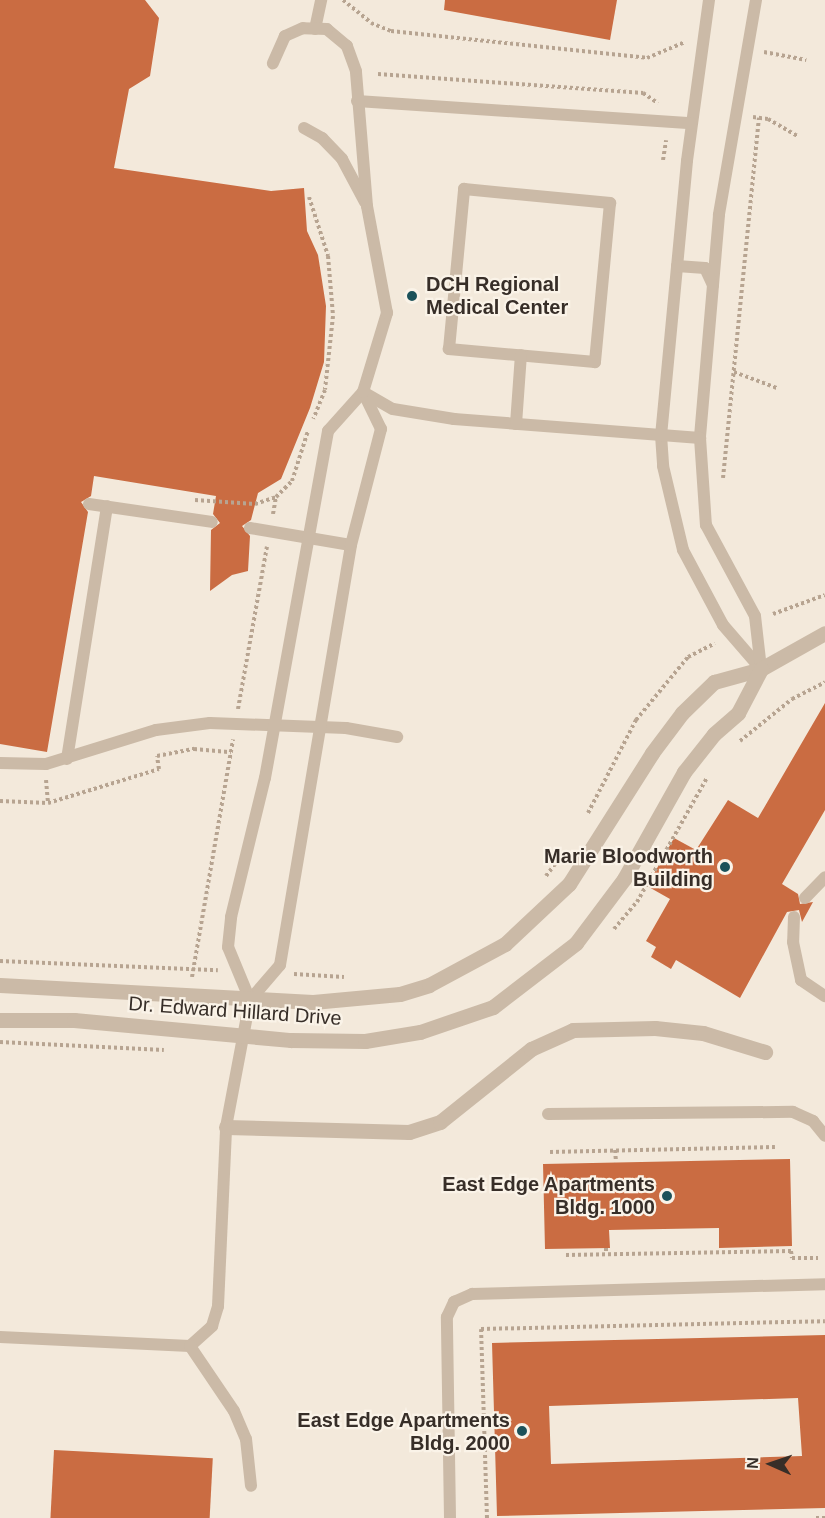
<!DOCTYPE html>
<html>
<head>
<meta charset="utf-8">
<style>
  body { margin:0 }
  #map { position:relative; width:825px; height:1518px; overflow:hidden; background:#f3e9db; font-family:Arial,sans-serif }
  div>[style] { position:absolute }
  .building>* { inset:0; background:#ca6c42; transform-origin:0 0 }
  .path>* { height:4px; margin-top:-2px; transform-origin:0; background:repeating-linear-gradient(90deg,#b7a491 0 3px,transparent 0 6px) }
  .service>* { height:12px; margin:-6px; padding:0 6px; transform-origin:6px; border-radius:6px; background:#cbbaa7 }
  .minor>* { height:15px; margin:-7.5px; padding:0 7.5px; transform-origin:7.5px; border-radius:7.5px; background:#cbbaa7 }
  .tertiary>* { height:15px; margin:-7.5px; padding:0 7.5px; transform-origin:7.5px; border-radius:7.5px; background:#cbbaa7 }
  .dots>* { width:16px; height:16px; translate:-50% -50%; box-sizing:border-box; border:3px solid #faf3e8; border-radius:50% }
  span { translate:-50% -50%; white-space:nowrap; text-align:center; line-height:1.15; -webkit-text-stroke:4.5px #faf3e8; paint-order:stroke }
  .poi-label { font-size:20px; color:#372e28; font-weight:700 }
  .left { translate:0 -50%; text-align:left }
  .right { translate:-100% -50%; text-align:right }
  .street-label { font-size:20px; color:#372e28 }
  .north { position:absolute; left:741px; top:1434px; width:60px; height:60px; -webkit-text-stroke:4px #faf3e8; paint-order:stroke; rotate:273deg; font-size:16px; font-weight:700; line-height:24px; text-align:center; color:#372e28 }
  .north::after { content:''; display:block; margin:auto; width:21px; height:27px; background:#372e28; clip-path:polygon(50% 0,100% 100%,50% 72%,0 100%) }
</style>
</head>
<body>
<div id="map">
  <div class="building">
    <i style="clip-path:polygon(0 0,145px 0,159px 18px,150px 76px,129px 89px,114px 168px,271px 191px,304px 188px,307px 231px,318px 255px,326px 306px,324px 362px,310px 408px,281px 479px,258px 493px,251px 520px,242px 526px,250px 536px,248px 571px,232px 575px,210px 591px,211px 530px,220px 523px,213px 514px,216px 496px,94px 476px,91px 496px,81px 502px,88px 512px,47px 752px,0 744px)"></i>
    <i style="clip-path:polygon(445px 0,617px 0,610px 40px,444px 10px)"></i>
    <i style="clip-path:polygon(825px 703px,825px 810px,782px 884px,798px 894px,800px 904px,813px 902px,802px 922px,799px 910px,787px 912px,740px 998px,676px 960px,671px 969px,651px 957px,656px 947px,646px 941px,670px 899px,647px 886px,674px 838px,696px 850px,728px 800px,758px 818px)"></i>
    <i style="clip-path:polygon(790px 1159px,792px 1246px,719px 1248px,719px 1228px,609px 1230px,610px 1248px,545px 1249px,543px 1164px)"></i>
    <i style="clip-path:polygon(evenodd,825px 1335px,825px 1508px,497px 1516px,492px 1343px,825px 1335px,798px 1398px,802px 1456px,551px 1464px,549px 1406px,798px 1398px)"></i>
    <i style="left:54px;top:1450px;width:159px;height:68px;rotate:3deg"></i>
  </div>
  <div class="path">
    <i style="left:343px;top:0;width:36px;rotate:39deg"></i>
    <i style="left:371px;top:23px;width:22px;rotate:22deg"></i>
    <i style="left:391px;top:31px;width:257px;rotate:6deg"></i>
    <i style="left:647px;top:58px;width:41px;rotate:-22.8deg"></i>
    <i style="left:764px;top:52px;width:43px;rotate:10.8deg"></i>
    <i style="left:378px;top:74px;width:266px;rotate:4.1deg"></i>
    <i style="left:643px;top:93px;width:18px;rotate:34deg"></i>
    <i style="left:753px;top:117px;width:15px;rotate:8deg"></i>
    <i style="left:768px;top:119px;width:34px;rotate:30deg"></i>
    <i style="left:663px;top:160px;width:20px;rotate:-81deg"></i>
    <i style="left:309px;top:197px;width:62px;rotate:72.1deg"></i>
    <i style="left:328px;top:256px;width:60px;rotate:85.2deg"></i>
    <i style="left:333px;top:316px;width:74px;rotate:96.2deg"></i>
    <i style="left:325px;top:390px;width:31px;rotate:112deg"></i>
    <i style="left:734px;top:372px;width:46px;rotate:20.4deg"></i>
    <i style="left:723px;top:478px;width:362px;rotate:-84.3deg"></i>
    <i style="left:195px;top:500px;width:60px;rotate:3.8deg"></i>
    <i style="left:255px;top:504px;width:22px;rotate:-18deg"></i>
    <i style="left:273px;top:514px;width:17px;rotate:-80deg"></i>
    <i style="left:276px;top:497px;width:23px;rotate:-45deg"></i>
    <i style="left:292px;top:481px;width:52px;rotate:-72.3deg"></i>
    <i style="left:773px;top:614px;width:55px;rotate:-20.1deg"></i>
    <i style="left:238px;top:709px;width:165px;rotate:-79.9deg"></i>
    <i style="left:740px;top:741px;width:67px;rotate:-38.9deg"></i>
    <i style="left:792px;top:699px;width:37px;rotate:-27deg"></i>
    <i style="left:46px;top:780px;width:23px;rotate:85deg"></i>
    <i style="left:0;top:801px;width:48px;rotate:2.4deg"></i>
    <i style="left:48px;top:803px;width:116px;rotate:-17deg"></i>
    <i style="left:159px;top:769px;width:13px;rotate:-99deg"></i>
    <i style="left:157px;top:756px;width:38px;rotate:-11deg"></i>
    <i style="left:194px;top:749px;width:37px;rotate:5deg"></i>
    <i style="left:588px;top:813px;width:105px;rotate:-62.7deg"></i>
    <i style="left:636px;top:720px;width:82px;rotate:-50.5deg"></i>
    <i style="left:688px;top:657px;width:30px;rotate:-27deg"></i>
    <i style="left:546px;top:876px;width:20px;rotate:-53deg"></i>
    <i style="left:614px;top:929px;width:35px;rotate:-50deg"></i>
    <i style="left:637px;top:902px;width:142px;rotate:-60.6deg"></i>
    <i style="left:0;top:961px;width:218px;rotate:2.4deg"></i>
    <i style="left:294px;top:974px;width:50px;rotate:3.4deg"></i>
    <i style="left:192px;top:977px;width:241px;rotate:-80.2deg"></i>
    <i style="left:0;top:1042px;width:164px;rotate:2.8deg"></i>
    <i style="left:615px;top:1150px;width:12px;rotate:85deg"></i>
    <i style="left:550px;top:1152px;width:225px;rotate:-1.3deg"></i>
    <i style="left:606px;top:1248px;width:6px;rotate:90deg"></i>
    <i style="left:566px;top:1255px;width:225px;rotate:-1deg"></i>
    <i style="left:791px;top:1251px;width:7px;rotate:82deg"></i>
    <i style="left:792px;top:1258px;width:26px"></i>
    <i style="left:487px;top:1518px;width:189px;rotate:-91.8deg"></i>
    <i style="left:481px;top:1329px;width:344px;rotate:-1.3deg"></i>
    <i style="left:816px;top:1518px;width:9px"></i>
  </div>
  <div class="service">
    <i style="left:709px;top:0;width:162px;rotate:97.8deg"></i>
    <i style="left:687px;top:161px;width:275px;rotate:95.4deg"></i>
    <i style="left:661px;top:435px;width:31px;rotate:86deg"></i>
    <i style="left:663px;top:466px;width:86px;rotate:76.6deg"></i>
    <i style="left:683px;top:550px;width:85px;rotate:61.9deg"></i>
    <i style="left:723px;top:625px;width:58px;rotate:49.2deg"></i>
    <i style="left:756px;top:0;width:218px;rotate:99.8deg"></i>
    <i style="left:719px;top:215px;width:224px;rotate:94.9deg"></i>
    <i style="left:700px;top:438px;width:87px;rotate:86.1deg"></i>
    <i style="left:706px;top:525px;width:103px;rotate:61.7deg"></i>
    <i style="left:755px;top:616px;width:53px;rotate:83.5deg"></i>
    <i style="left:315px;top:29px;width:30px;rotate:-78deg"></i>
    <i style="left:357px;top:101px;width:335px;rotate:3.8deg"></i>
    <i style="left:304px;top:128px;width:21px;rotate:29deg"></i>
    <i style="left:322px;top:138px;width:29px;rotate:46deg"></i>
    <i style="left:342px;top:159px;width:49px;rotate:61.9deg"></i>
    <i style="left:464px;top:189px;width:147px;rotate:5.5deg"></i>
    <i style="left:610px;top:203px;width:160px;rotate:95.4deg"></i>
    <i style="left:595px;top:362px;width:147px;rotate:-174.9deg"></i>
    <i style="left:449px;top:349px;width:161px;rotate:-84.6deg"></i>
    <i style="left:677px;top:266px;width:28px;rotate:4deg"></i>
    <i style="left:705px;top:268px;width:19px;rotate:65deg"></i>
    <i style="left:363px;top:392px;width:34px;rotate:30deg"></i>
    <i style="left:393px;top:409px;width:62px;rotate:9.3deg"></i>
    <i style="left:454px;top:419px;width:247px;rotate:4.4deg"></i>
    <i style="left:516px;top:424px;width:69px;rotate:-85.9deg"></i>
    <i style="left:89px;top:504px;width:124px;rotate:8.3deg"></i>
    <i style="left:250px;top:528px;width:102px;rotate:9.6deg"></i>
    <i style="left:67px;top:759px;width:256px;rotate:-81deg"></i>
    <i style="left:0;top:763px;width:46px;rotate:1.2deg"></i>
    <i style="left:46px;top:764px;width:115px;rotate:-17.2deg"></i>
    <i style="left:156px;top:730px;width:54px;rotate:-7.4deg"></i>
    <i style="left:210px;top:723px;width:136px;rotate:2.1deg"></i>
    <i style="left:346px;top:728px;width:52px;rotate:10deg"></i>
    <i style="left:805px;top:898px;width:29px;rotate:-46deg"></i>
    <i style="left:794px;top:917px;width:25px;rotate:92deg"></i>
    <i style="left:793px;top:942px;width:39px;rotate:78deg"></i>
    <i style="left:801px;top:980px;width:29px;rotate:34deg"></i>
    <i style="left:250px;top:1000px;width:46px;rotate:-49.4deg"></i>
    <i style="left:280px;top:965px;width:426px;rotate:-80.4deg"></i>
    <i style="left:351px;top:545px;width:120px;rotate:-75.5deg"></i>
    <i style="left:381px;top:429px;width:41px;rotate:-115.9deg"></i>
    <i style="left:548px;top:1114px;width:245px;rotate:-0.5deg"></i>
    <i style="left:793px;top:1112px;width:22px;rotate:24deg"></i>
    <i style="left:813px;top:1121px;width:19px;rotate:51deg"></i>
    <i style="left:0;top:1337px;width:190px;rotate:2.7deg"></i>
    <i style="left:190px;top:1346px;width:30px;rotate:-42deg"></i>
    <i style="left:212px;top:1326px;width:21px;rotate:-73deg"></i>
    <i style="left:218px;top:1306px;width:179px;rotate:-87.4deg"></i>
    <i style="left:226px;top:1127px;width:129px;rotate:-79.3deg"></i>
    <i style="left:250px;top:1000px;width:57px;rotate:-112.5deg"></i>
    <i style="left:228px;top:947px;width:30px;rotate:-84deg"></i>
    <i style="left:231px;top:917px;width:143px;rotate:-76.3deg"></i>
    <i style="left:265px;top:778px;width:353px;rotate:-79.7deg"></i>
    <i style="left:328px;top:431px;width:52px;rotate:-48.1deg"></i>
    <i style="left:363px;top:392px;width:83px;rotate:-73.1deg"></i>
    <i style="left:387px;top:313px;width:109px;rotate:-100.6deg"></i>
    <i style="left:367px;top:206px;width:135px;rotate:-94.7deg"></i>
    <i style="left:356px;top:71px;width:27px;rotate:-110deg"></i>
    <i style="left:347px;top:46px;width:26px;rotate:-140deg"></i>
    <i style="left:327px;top:29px;width:24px;rotate:-178deg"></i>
    <i style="left:303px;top:28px;width:20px;rotate:156deg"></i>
    <i style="left:285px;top:36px;width:30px;rotate:114deg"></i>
    <i style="left:190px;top:1346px;width:78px;rotate:55.9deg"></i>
    <i style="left:234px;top:1411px;width:30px;rotate:67deg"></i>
    <i style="left:246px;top:1439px;width:47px;rotate:83.9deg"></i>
    <i style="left:450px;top:1518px;width:201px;rotate:-90.9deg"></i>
    <i style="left:447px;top:1317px;width:17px;rotate:-65deg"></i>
    <i style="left:454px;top:1302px;width:20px;rotate:-24deg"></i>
    <i style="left:472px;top:1294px;width:353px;rotate:-1.6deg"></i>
  </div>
  <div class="minor">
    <i style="left:226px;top:1127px;width:183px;rotate:1.6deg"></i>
    <i style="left:409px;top:1132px;width:33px;rotate:-18deg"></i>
    <i style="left:440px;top:1122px;width:117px;rotate:-38.7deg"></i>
    <i style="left:531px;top:1049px;width:46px;rotate:-24.3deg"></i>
    <i style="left:573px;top:1030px;width:82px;rotate:-1.4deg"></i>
    <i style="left:655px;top:1028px;width:48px;rotate:5.9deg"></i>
    <i style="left:703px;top:1033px;width:65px;rotate:17deg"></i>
  </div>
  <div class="tertiary">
    <i style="left:0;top:985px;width:313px;rotate:3.1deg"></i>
    <i style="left:313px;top:1002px;width:87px;rotate:-5.3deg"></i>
    <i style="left:400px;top:994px;width:30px;rotate:-17deg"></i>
    <i style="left:429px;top:985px;width:86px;rotate:-28.3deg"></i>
    <i style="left:505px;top:944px;width:88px;rotate:-43.2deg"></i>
    <i style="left:569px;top:884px;width:155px;rotate:-57.6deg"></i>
    <i style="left:652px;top:753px;width:50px;rotate:-53.1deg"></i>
    <i style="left:682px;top:713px;width:45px;rotate:-44.1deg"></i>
    <i style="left:714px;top:682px;width:49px;rotate:-15.5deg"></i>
    <i style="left:761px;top:669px;width:73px;rotate:-29.4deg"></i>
    <i style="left:0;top:1020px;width:74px"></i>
    <i style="left:74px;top:1020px;width:218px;rotate:5.3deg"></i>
    <i style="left:291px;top:1040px;width:74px;rotate:0.8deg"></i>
    <i style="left:365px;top:1041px;width:56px;rotate:-9.3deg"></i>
    <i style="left:420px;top:1032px;width:77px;rotate:-18.9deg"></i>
    <i style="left:493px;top:1007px;width:105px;rotate:-37.6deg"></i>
    <i style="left:576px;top:943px;width:80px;rotate:-53.1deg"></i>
    <i style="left:624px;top:879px;width:123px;rotate:-60.7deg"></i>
    <i style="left:684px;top:772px;width:48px;rotate:-51.7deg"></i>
    <i style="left:714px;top:734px;width:32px;rotate:-41deg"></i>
    <i style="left:738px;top:713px;width:50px;rotate:-62.4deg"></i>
  </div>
  <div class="dots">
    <i style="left:412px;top:296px;background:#1c525a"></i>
    <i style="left:725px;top:867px;background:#1c525a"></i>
    <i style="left:667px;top:1196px;background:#1c525a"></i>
    <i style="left:522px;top:1431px;background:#1c525a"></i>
  </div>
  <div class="poi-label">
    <span class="left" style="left:426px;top:296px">DCH Regional<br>Medical Center</span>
    <span class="right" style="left:713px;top:868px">Marie Bloodworth<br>Building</span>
    <span class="right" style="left:655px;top:1196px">East Edge Apartments<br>Bldg. 1000</span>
    <span class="right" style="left:510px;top:1432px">East Edge Apartments<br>Bldg. 2000</span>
  </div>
  <div class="street-label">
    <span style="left:235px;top:1011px;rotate:4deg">Dr. Edward Hillard Drive</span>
  </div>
  <div class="north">N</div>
</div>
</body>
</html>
